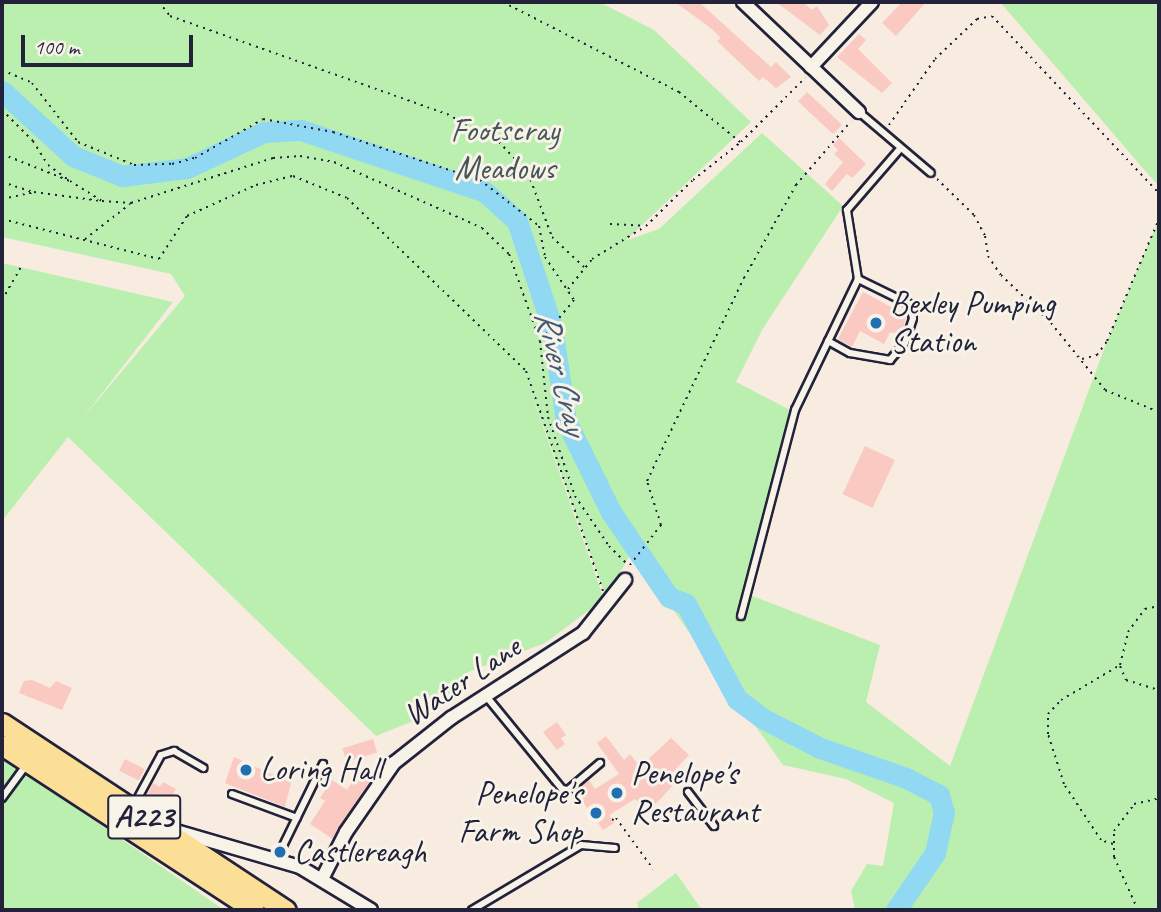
<!DOCTYPE html>
<html>
<head>
<meta charset="utf-8">
<style>
  body { margin:0 }
  #map { position:relative; width:1161px; height:912px; overflow:hidden; background:#f8ebe0; font-family:Caveat,sans-serif }
  div>[style] { position:absolute }
  .green>* { inset:0; background:#bbefaf }
  .river>* { height:21px; margin:-10.5px; padding:0 10.5px; transform-origin:10.5px; border-radius:10.5px; background:#91d9f3 }
  .building>* { inset:0; background:#fac9c2; transform-origin:0 0 }
  .path>* { height:2px; margin-top:-1px; transform-origin:0; background:repeating-linear-gradient(90deg,#22223b 0 2px,transparent 0 7px) }
  .roads { filter:drop-shadow(2px 0 #22223b) drop-shadow(-2px 0 #22223b) drop-shadow(0 2px #22223b) drop-shadow(0 -2px #22223b) }
  .service>* { height:6px; margin:-3px; padding:0 3px; transform-origin:3px; border-radius:3px; background:#f7f3e8 }
  .minor>* { height:12px; margin:-6px; padding:0 6px; transform-origin:6px; border-radius:6px; background:#f7f3e8 }
  .primary>* { height:19px; margin:-9.5px; padding:0 9.5px; transform-origin:9.5px; border-radius:9.5px; background:#fbdf96 }
  .dots>* { width:19px; height:19px; translate:-50% -50%; box-sizing:border-box; border:4px solid #f7f3e8; border-radius:50% }
  span { translate:-50% -50%; white-space:nowrap; text-align:center; line-height:1.15; -webkit-text-stroke:6px #f7f3e8; paint-order:stroke }
  .shield-label span { padding:2px 5px; background:#f7f3e8; border:2px solid; border-radius:5px; -webkit-text-stroke-width:0 }
  .shield-label { font-size:32px; color:#22223b; font-weight:700 }
  .park-label { font-size:33px; color:#485558 }
  .poi-label { font-size:33px; color:#22223b }
  .left { translate:0 -50%; text-align:left }
  .right { translate:-100% -50%; text-align:right }
  .street-label { font-size:33px; color:#22223b }
  .water-label { font-size:35px; color:#435972; font-style:italic }
  .frame { position:absolute; inset:0; border:4px solid #22223b; pointer-events:none }
  .scale { position:absolute; left:21px; top:35px; width:172px; height:32px; box-sizing:border-box; border:4px solid #22223b; border-top:0; padding-left:9px; font-size:21px; line-height:24px; white-space:nowrap; color:#22223b; -webkit-text-stroke:5px #f7f3e8; paint-order:stroke }
</style>
</head>
<body>
<div id="map">
  <div class="green">
    <i style="clip-path:polygon(2px 2px,599px 2px,654px 30px,751px 122px,625px 241px,659px 229px,762px 133px,843px 206px,762px 330px,736px 382px,790px 410px,742px 592px,880px 645px,866px 702px,950px 766px,1107px 341px,1159px 219px,1159px 910px,855px 910px,851px 891px,867px 864px,883px 866px,894px 803px,846px 779px,783px 765px,638px 560px,652px 562px,641px 536px,606px 597px,527px 381px,604px 599px,545px 643px,468px 672px,433px 713px,376px 736px,68px 437px,2px 521px,2px 263px,173px 302px,82px 419px,185px 296px,171px 274px,2px 237px)"></i>
    <i style="clip-path:polygon(1000px 2px,1159px 2px,1159px 186px,1147px 173px)"></i>
    <i style="clip-path:polygon(2px 757px,143px 854px,224px 910px,2px 910px)"></i>
    <i style="clip-path:polygon(676px 873px,702px 910px,639px 910px,637px 903px)"></i>
  </div>
  <div class="river">
    <i style="left:2px;top:91px;width:96px;rotate:42.5deg"></i>
    <i style="left:73px;top:156px;width:53px;rotate:22.2deg"></i>
    <i style="left:122px;top:176px;width:65px;rotate:-7deg"></i>
    <i style="left:187px;top:168px;width:85px;rotate:-25.1deg"></i>
    <i style="left:264px;top:132px;width:37px;rotate:-3deg"></i>
    <i style="left:301px;top:130px;width:194px;rotate:18.6deg"></i>
    <i style="left:485px;top:192px;width:43px;rotate:42.2deg"></i>
    <i style="left:517px;top:221px;width:112px;rotate:71.7deg"></i>
    <i style="left:552px;top:327px;width:95px;rotate:81.5deg"></i>
    <i style="left:566px;top:421px;width:102px;rotate:63.7deg"></i>
    <i style="left:611px;top:512px;width:103px;rotate:55.7deg"></i>
    <i style="left:669px;top:597px;width:18px;rotate:22deg"></i>
    <i style="left:686px;top:604px;width:108px;rotate:61.8deg"></i>
    <i style="left:737px;top:699px;width:31px;rotate:37deg"></i>
    <i style="left:762px;top:718px;width:65px;rotate:27.3deg"></i>
    <i style="left:820px;top:748px;width:91px;rotate:19.2deg"></i>
    <i style="left:906px;top:778px;width:37px;rotate:27deg"></i>
    <i style="left:939px;top:795px;width:18px;rotate:74deg"></i>
    <i style="left:944px;top:812px;width:42px;rotate:102.4deg"></i>
    <i style="left:935px;top:853px;width:69px;rotate:124.4deg"></i>
  </div>
  <div class="building">
    <i style="clip-path:polygon(675px 2px,699px 2px,771px 67px,776px 62px,791px 77px,776px 88px,763px 77px,759px 81px,717px 41px,721px 38px,712px 29px)"></i>
    <i style="clip-path:polygon(776px 2px,803px 2px,812px 10px,817px 6px,829px 25px,820px 35px)"></i>
    <i style="clip-path:polygon(902px 2px,926px 2px,896px 36px,882px 23px)"></i>
    <i style="clip-path:polygon(859px 34px,866px 40px,858px 49px,892px 83px,882px 93px,837px 57px)"></i>
    <i style="left:807px;top:92px;width:48px;height:13px;rotate:43deg"></i>
    <i style="clip-path:polygon(839px 138px,866px 164px,852px 178px,847px 174px,832px 191px,825px 184px,843px 162px,834px 154px,838px 150px,833px 145px)"></i>
    <i style="clip-path:polygon(863px 292px,906px 315px,902px 335px,890px 332px,884px 344px,860px 331px,852px 347px,838px 339px)"></i>
    <i style="left:865px;top:446px;width:33px;height:53px;rotate:25deg"></i>
    <i style="clip-path:polygon(32px 680px,50px 688px,56px 681px,72px 688px,62px 710px,19px 693px,24px 681px)"></i>
    <i style="clip-path:polygon(557px 722px,566px 735px,561px 738px,565px 744px,557px 750px,543px 732px)"></i>
    <i style="clip-path:polygon(606px 736px,624px 760px,630px 754px,640px 767px,671px 738px,689px 755px,672px 773px,679px 779px,648px 812px,635px 799px,609px 815px,614px 823px,603px 830px,575px 791px,589px 780px,595px 789px,619px 774px,597px 743px)"></i>
    <i style="left:373px;top:739px;width:14px;height:32px;rotate:73deg"></i>
    <i style="clip-path:polygon(234px 757px,291px 783px,285px 807px,225px 783px)"></i>
    <i style="left:125px;top:759px;width:22px;height:13px;rotate:27deg"></i>
    <i style="clip-path:polygon(359px 772px,371px 780px,333px 839px,310px 824px,325px 801px,320px 798px,332px 780px,347px 790px)"></i>
    <i style="clip-path:polygon(163px 782px,176px 789px,173px 794px,181px 798px,171px 816px,144px 801px,153px 783px,160px 787px)"></i>
  </div>
  <div class="path">
    <i style="left:159px;top:2px;width:18px;rotate:52deg"></i>
    <i style="left:170px;top:16px;width:294px;rotate:19.5deg"></i>
    <i style="left:447px;top:114px;width:59px;rotate:28.3deg"></i>
    <i style="left:499px;top:142px;width:42px;rotate:46.9deg"></i>
    <i style="left:528px;top:173px;width:68px;rotate:69.4deg"></i>
    <i style="left:552px;top:237px;width:44px;rotate:43.2deg"></i>
    <i style="left:503px;top:2px;width:198px;rotate:27.1deg"></i>
    <i style="left:679px;top:92px;width:79px;rotate:39.3deg"></i>
    <i style="left:2px;top:70px;width:33px;rotate:23deg"></i>
    <i style="left:32px;top:83px;width:75px;rotate:52.1deg"></i>
    <i style="left:78px;top:142px;width:61px;rotate:22.3deg"></i>
    <i style="left:134px;top:165px;width:38px;rotate:-2deg"></i>
    <i style="left:172px;top:164px;width:24px;rotate:-15deg"></i>
    <i style="left:195px;top:158px;width:78px;rotate:-29.8deg"></i>
    <i style="left:263px;top:119px;width:71px;rotate:10.5deg"></i>
    <i style="left:333px;top:132px;width:155px;rotate:18.1deg"></i>
    <i style="left:480px;top:180px;width:75px;rotate:37.9deg"></i>
    <i style="left:539px;top:226px;width:32px;rotate:79deg"></i>
    <i style="left:545px;top:257px;width:52px;rotate:56deg"></i>
    <i style="left:574px;top:300px;width:53px;rotate:129.7deg"></i>
    <i style="left:2px;top:110px;width:44px;rotate:45deg"></i>
    <i style="left:33px;top:141px;width:28px;rotate:58deg"></i>
    <i style="left:48px;top:165px;width:24px;rotate:36deg"></i>
    <i style="left:889px;top:125px;width:80px;rotate:-55.1deg"></i>
    <i style="left:935px;top:59px;width:58px;rotate:-43.6deg"></i>
    <i style="left:977px;top:19px;width:15px;rotate:-11deg"></i>
    <i style="left:992px;top:16px;width:243px;rotate:46.7deg"></i>
    <i style="left:2px;top:154px;width:73px;rotate:21.7deg"></i>
    <i style="left:70px;top:181px;width:38px;rotate:32deg"></i>
    <i style="left:102px;top:201px;width:29px;rotate:4deg"></i>
    <i style="left:131px;top:203px;width:149px;rotate:-17.6deg"></i>
    <i style="left:273px;top:158px;width:27px;rotate:-4deg"></i>
    <i style="left:300px;top:156px;width:35px;rotate:10deg"></i>
    <i style="left:334px;top:162px;width:162px;rotate:24deg"></i>
    <i style="left:482px;top:228px;width:37px;rotate:44deg"></i>
    <i style="left:509px;top:254px;width:92px;rotate:70.4deg"></i>
    <i style="left:540px;top:341px;width:76px;rotate:84deg"></i>
    <i style="left:548px;top:417px;width:83px;rotate:71.1deg"></i>
    <i style="left:575px;top:496px;width:60px;rotate:55.8deg"></i>
    <i style="left:609px;top:546px;width:28px;rotate:45deg"></i>
    <i style="left:937px;top:179px;width:52px;rotate:44.2deg"></i>
    <i style="left:974px;top:215px;width:24px;rotate:62deg"></i>
    <i style="left:985px;top:236px;width:20px;rotate:81deg"></i>
    <i style="left:988px;top:256px;width:23px;rotate:56deg"></i>
    <i style="left:1001px;top:275px;width:69px;rotate:43.8deg"></i>
    <i style="left:1051px;top:323px;width:86px;rotate:51.1deg"></i>
    <i style="left:1105px;top:390px;width:58px;rotate:22.2deg"></i>
    <i style="left:2px;top:182px;width:33px;rotate:18deg"></i>
    <i style="left:2px;top:199px;width:33px;rotate:-12deg"></i>
    <i style="left:34px;top:192px;width:68px;rotate:7.7deg"></i>
    <i style="left:2px;top:219px;width:162px;rotate:14.3deg"></i>
    <i style="left:159px;top:259px;width:51px;rotate:-56.9deg"></i>
    <i style="left:187px;top:216px;width:76px;rotate:-24.2deg"></i>
    <i style="left:256px;top:185px;width:38px;rotate:-14deg"></i>
    <i style="left:293px;top:176px;width:58px;rotate:22.2deg"></i>
    <i style="left:347px;top:198px;width:249px;rotate:44deg"></i>
    <i style="left:526px;top:371px;width:233px;rotate:70.7deg"></i>
    <i style="left:610px;top:224px;width:35px;rotate:3deg"></i>
    <i style="left:85px;top:239px;width:57px;rotate:-37.9deg"></i>
    <i style="left:568px;top:289px;width:38px;rotate:-51deg"></i>
    <i style="left:592px;top:259px;width:63px;rotate:-31.4deg"></i>
    <i style="left:646px;top:226px;width:66px;rotate:-44.4deg"></i>
    <i style="left:693px;top:180px;width:61px;rotate:-38.4deg"></i>
    <i style="left:741px;top:142px;width:91px;rotate:-45deg"></i>
    <i style="left:2px;top:300px;width:38px;rotate:-60deg"></i>
    <i style="left:1082px;top:359px;width:16px;rotate:-15deg"></i>
    <i style="left:1097px;top:355px;width:17px;rotate:-54deg"></i>
    <i style="left:1107px;top:341px;width:133px;rotate:-66.9deg"></i>
    <i style="left:630px;top:565px;width:51px;rotate:-52.2deg"></i>
    <i style="left:661px;top:525px;width:46px;rotate:-107.7deg"></i>
    <i style="left:647px;top:481px;width:225px;rotate:-64.5deg"></i>
    <i style="left:744px;top:278px;width:107px;rotate:-60.8deg"></i>
    <i style="left:796px;top:185px;width:84px;rotate:-49.3deg"></i>
    <i style="left:1120px;top:666px;width:15px;rotate:67deg"></i>
    <i style="left:1126px;top:680px;width:34px;rotate:17deg"></i>
    <i style="left:612px;top:820px;width:4px;rotate:-27deg"></i>
    <i style="left:616px;top:818px;width:63px;rotate:54deg"></i>
    <i style="left:1113px;top:844px;width:13px;rotate:-162deg"></i>
    <i style="left:1101px;top:840px;width:67px;rotate:-123.5deg"></i>
    <i style="left:1064px;top:784px;width:52px;rotate:-107.7deg"></i>
    <i style="left:1048px;top:734px;width:20px;rotate:-90deg"></i>
    <i style="left:1048px;top:714px;width:19px;rotate:-47deg"></i>
    <i style="left:1061px;top:700px;width:69px;rotate:-30.7deg"></i>
    <i style="left:1120px;top:665px;width:34px;rotate:-76deg"></i>
    <i style="left:1128px;top:632px;width:29px;rotate:-54deg"></i>
    <i style="left:1145px;top:609px;width:14px;rotate:-12deg"></i>
    <i style="left:1138px;top:910px;width:58px;rotate:-114.4deg"></i>
    <i style="left:1114px;top:857px;width:26px;rotate:-90deg"></i>
    <i style="left:1114px;top:831px;width:34px;rotate:-53deg"></i>
    <i style="left:1134px;top:804px;width:26px;rotate:-13deg"></i>
  </div>
  <div class="roads">
    <div class="service">
      <i style="left:859px;top:112px;width:94px;rotate:40.3deg"></i>
      <i style="left:828px;top:341px;width:25px;rotate:29deg"></i>
      <i style="left:850px;top:353px;width:41px;rotate:9.9deg"></i>
      <i style="left:890px;top:360px;width:23px;rotate:-49deg"></i>
      <i style="left:905px;top:343px;width:26px;rotate:-72deg"></i>
      <i style="left:913px;top:318px;width:15px;rotate:-106deg"></i>
      <i style="left:909px;top:304px;width:57px;rotate:-153.9deg"></i>
      <i style="left:741px;top:616px;width:213px;rotate:-75.3deg"></i>
      <i style="left:795px;top:410px;width:145px;rotate:-64.3deg"></i>
      <i style="left:858px;top:279px;width:70px;rotate:-99.1deg"></i>
      <i style="left:847px;top:210px;width:79px;rotate:-49.1deg"></i>
      <i style="left:486px;top:696px;width:120px;rotate:50.7deg"></i>
      <i style="left:562px;top:789px;width:6px;rotate:9deg"></i>
      <i style="left:568px;top:790px;width:42px;rotate:-40.2deg"></i>
      <i style="left:688px;top:792px;width:43px;rotate:52.6deg"></i>
      <i style="left:232px;top:794px;width:69px;rotate:20.3deg"></i>
      <i style="left:2px;top:798px;width:42px;rotate:-53.7deg"></i>
      <i style="left:133px;top:807px;width:59px;rotate:-61.7deg"></i>
      <i style="left:161px;top:755px;width:14px;rotate:-17deg"></i>
      <i style="left:174px;top:751px;width:34px;rotate:30deg"></i>
      <i style="left:276px;top:860px;width:107px;rotate:-63.9deg"></i>
      <i style="left:472px;top:910px;width:127px;rotate:-30.8deg"></i>
      <i style="left:581px;top:845px;width:34px;rotate:5deg"></i>
    </div>
    <div class="minor">
      <i style="left:743px;top:2px;width:160px;rotate:43.5deg"></i>
      <i style="left:811px;top:67px;width:89px;rotate:-46.8deg"></i>
      <i style="left:176px;top:831px;width:129px;rotate:16.2deg"></i>
      <i style="left:300px;top:867px;width:83px;rotate:31.2deg"></i>
      <i style="left:323px;top:877px;width:51px;rotate:-62.9deg"></i>
      <i style="left:346px;top:832px;width:84px;rotate:-55.2deg"></i>
      <i style="left:394px;top:763px;width:73px;rotate:-38.3deg"></i>
      <i style="left:451px;top:718px;width:157px;rotate:-32.8deg"></i>
      <i style="left:583px;top:633px;width:68px;rotate:-51.6deg"></i>
    </div>
    <div class="primary">
      <i style="left:2px;top:723px;width:340px;rotate:33.4deg"></i>
      <i style="left:2px;top:745px;width:301px;rotate:33.2deg"></i>
    </div>
  </div>
  <div class="dots">
    <i style="left:876px;top:323px;background:#1f6fb2"></i>
    <i style="left:246px;top:770px;background:#1f6fb2"></i>
    <i style="left:617px;top:793px;background:#1f6fb2"></i>
    <i style="left:596px;top:813px;background:#1f6fb2"></i>
    <i style="left:280px;top:852px;background:#1f6fb2"></i>
  </div>
  <div class="shield-label">
    <span style="left:144px;top:817px">A223</span>
  </div>
  <div class="park-label">
    <span style="left:505px;top:150px">Footscray<br>Meadows</span>
  </div>
  <div class="poi-label">
    <span class="left" style="left:890px;top:323px">Bexley Pumping<br>Station</span>
    <span class="left" style="left:260px;top:770px">Loring Hall</span>
    <span class="left" style="left:631px;top:793px">Penelope's<br>Restaurant</span>
    <span class="right" style="left:582px;top:813px">Penelope's<br>Farm Shop</span>
    <span class="left" style="left:294px;top:852px">Castlereagh</span>
  </div>
  <div class="street-label">
    <span style="left:462px;top:681px;rotate:-34deg">Water Lane</span>
  </div>
  <div class="water-label">
    <span style="left:561px;top:372px;rotate:76deg">River Cray</span>
  </div>
  <div class="frame"></div>
  <div class="scale">100 m</div>
</div>
</body>
</html>
